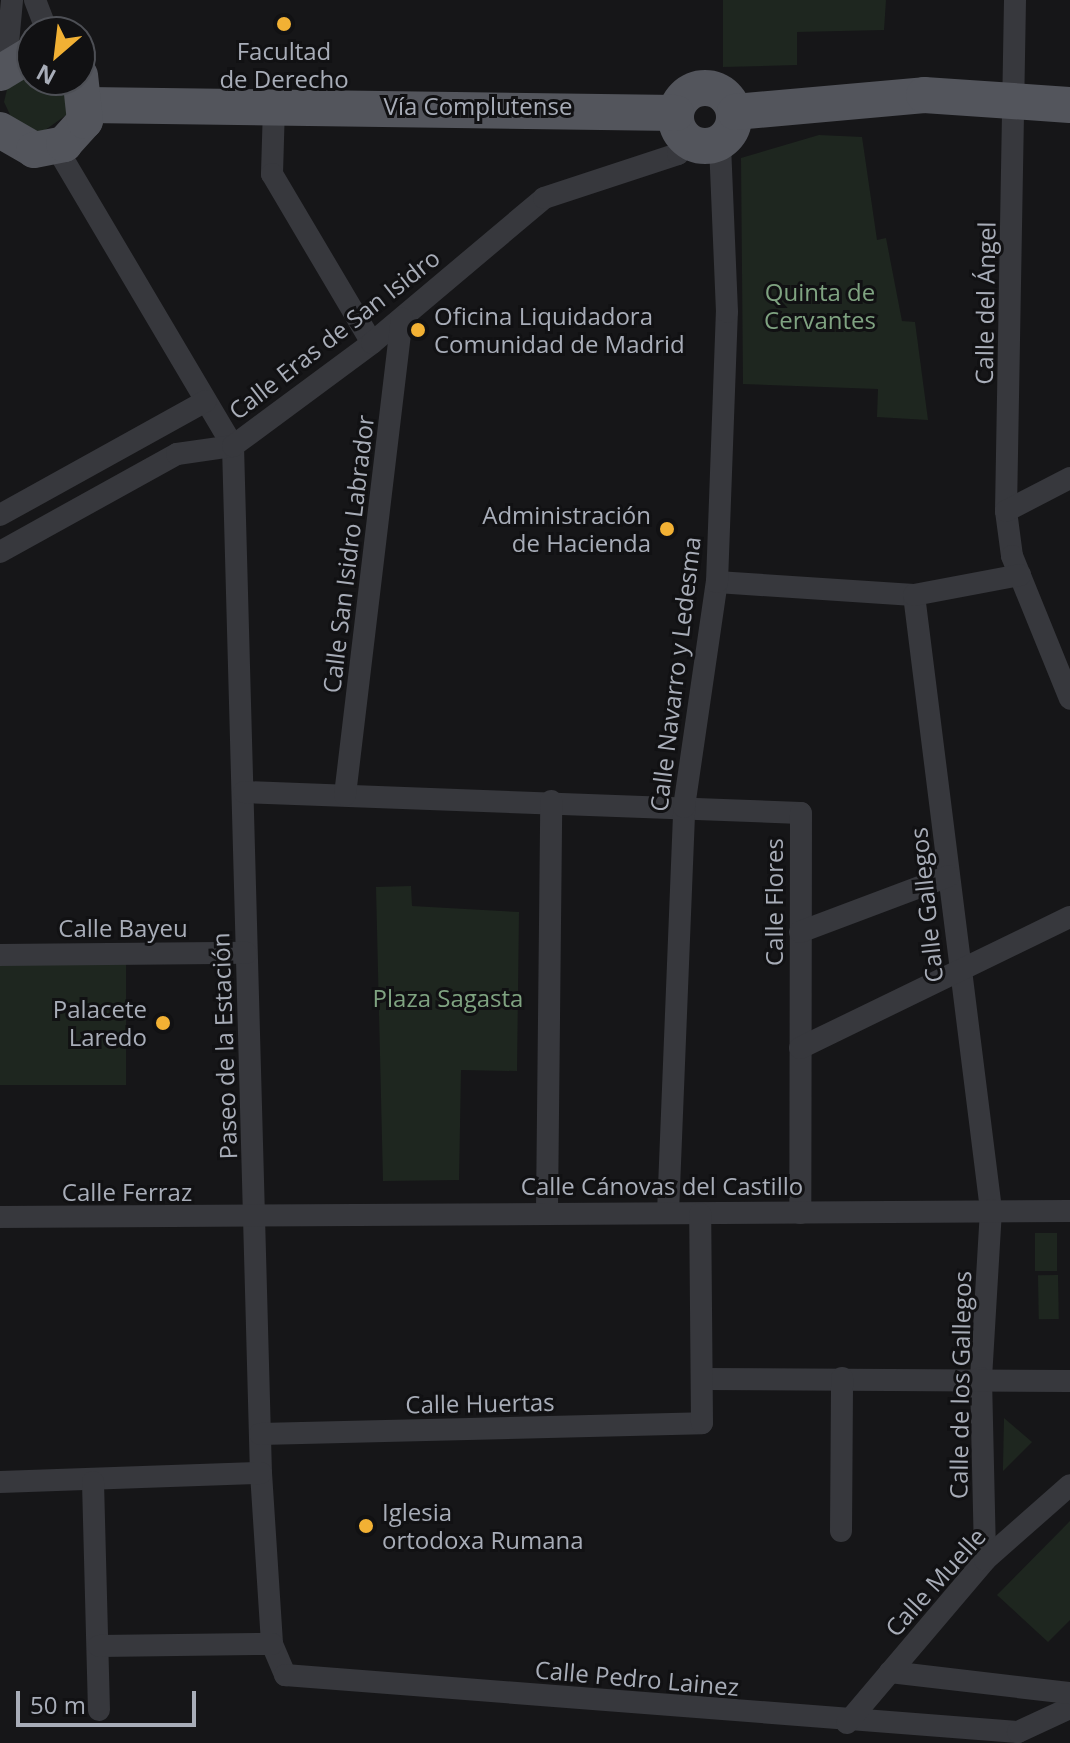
<!DOCTYPE html>
<html>
<head>
<meta charset="utf-8">
<style>
  body { margin:0 }
  #map { position:relative; width:1070px; height:1743px; overflow:hidden; background:#161618; font-family:"Open Sans",sans-serif }
  div>[style] { position:absolute }
  .green>* { inset:0; background:#1e261f; transform-origin:0 0 }
  .street>* { height:22px; margin:-11px; padding:0 11px; transform-origin:11px; border-radius:11px; background:#37383d }
  .primary>* { height:36px; margin:-18px; padding:0 18px; transform-origin:18px; border-radius:18px; background:#53555c }
  .primary>.ring { margin:-18px; padding:0; box-sizing:content-box; background:none; border:36px solid #53555c; border-radius:50% }
  .dots>* { width:22px; height:22px; translate:-50% -50%; box-sizing:border-box; border:4px solid #111113; border-radius:50% }
  span { translate:-50% -50%; white-space:nowrap; text-align:center; line-height:1.15; -webkit-text-stroke:6px #111113; paint-order:stroke }
  .poi-label { font-size:24px; color:#a8adb8 }
  .left { translate:0 -50%; text-align:left }
  .right { translate:-100% -50%; text-align:right }
  .street-label { font-size:24px; color:#a8adb8 }
  .park-label { font-size:24px; color:#7fa381 }
  .north { position:absolute; left:16px; top:16px; width:80px; height:80px; box-sizing:border-box; background:#111113; border:2px solid #4d4f55; border-radius:50%; rotate:208deg; font-size:22px; font-weight:700; line-height:32px; text-align:center; color:#a8adb8 }
  .north::after { content:''; display:block; margin:auto; width:28px; height:36px; background:#f2b134; clip-path:polygon(50% 0,100% 100%,50% 72%,0 100%) }
  .scale { position:absolute; left:16px; top:1691px; width:180px; height:36px; box-sizing:border-box; border:4px solid #a8adb8; border-top:0; padding-left:10px; font-size:24px; line-height:28px; white-space:nowrap; color:#a8adb8; -webkit-text-stroke:6px #111113; paint-order:stroke }
</style>
</head>
<body>
<div id="map">
  <div class="green">
    <i style="clip-path:polygon(723px 0,886px 0,884px 30px,797px 32px,797px 65px,723px 67px)"></i>
    <i style="clip-path:polygon(32px 66px,32px 80px,66px 80px,69px 113px,41px 133px,13px 121px,4px 102px,9px 81px)"></i>
    <i style="clip-path:polygon(819px 135px,862px 137px,877px 240px,886px 238px,902px 321px,915px 322px,928px 420px,877px 417px,878px 389px,743px 384px,741px 158px)"></i>
    <i style="clip-path:polygon(411px 886px,412px 906px,519px 912px,517px 1071px,461px 1070px,459px 1180px,383px 1181px,376px 887px)"></i>
    <i style="left:126px;top:960px;width:125px;height:126px;rotate:90deg"></i>
    <i style="left:1035px;top:1233px;width:22px;height:38px"></i>
    <i style="left:1058px;top:1275px;width:44px;height:20px;rotate:89deg"></i>
    <i style="clip-path:polygon(1004px 1418px,1032px 1442px,1003px 1471px,1003px 1467px)"></i>
    <i style="clip-path:polygon(1070px 1521px,1070px 1620px,1048px 1642px,997px 1595px)"></i>
  </div>
  <div class="street">
    <i style="left:35px;top:0;width:34px;rotate:69deg"></i>
    <i style="left:1015px;top:0;width:511px;rotate:91.01deg"></i>
    <i style="left:1006px;top:511px;width:45px;rotate:82.4deg"></i>
    <i style="left:1012px;top:556px;width:154px;rotate:67.9deg"></i>
    <i style="left:6px;top:65px;width:65px;rotate:-84.7deg"></i>
    <i style="left:274px;top:106px;width:68px;rotate:91.7deg"></i>
    <i style="left:272px;top:174px;width:196px;rotate:59.4deg"></i>
    <i style="left:56px;top:147px;width:347px;rotate:59.4deg"></i>
    <i style="left:233px;top:446px;width:1027px;rotate:88.44deg"></i>
    <i style="left:261px;top:1473px;width:171px;rotate:86.3deg"></i>
    <i style="left:272px;top:1644px;width:34px;rotate:67deg"></i>
    <i style="left:285px;top:1675px;width:735px;rotate:4.45deg"></i>
    <i style="left:1018px;top:1732px;width:57px;rotate:-24.8deg"></i>
    <i style="left:1006px;top:511px;width:72px;rotate:-27.3deg"></i>
    <i style="left:0;top:515px;width:235px;rotate:-29deg"></i>
    <i style="left:0;top:552px;width:202px;rotate:-29deg"></i>
    <i style="left:177px;top:454px;width:57px;rotate:-8.1deg"></i>
    <i style="left:233px;top:446px;width:173px;rotate:-36.5deg"></i>
    <i style="left:372px;top:343px;width:225px;rotate:-40.1deg"></i>
    <i style="left:544px;top:198px;width:141px;rotate:-18.2deg"></i>
    <i style="left:678px;top:154px;width:17px;rotate:-57deg"></i>
    <i style="left:717px;top:582px;width:197px;rotate:3.8deg"></i>
    <i style="left:914px;top:595px;width:620px;rotate:82.86deg"></i>
    <i style="left:991px;top:1210px;width:168px;rotate:93.4deg"></i>
    <i style="left:981px;top:1378px;width:182px;rotate:88.7deg"></i>
    <i style="left:914px;top:595px;width:108px;rotate:-10.7deg"></i>
    <i style="left:244px;top:792px;width:557px;rotate:2.16deg"></i>
    <i style="left:801px;top:813px;width:400px;rotate:90.1deg"></i>
    <i style="left:345px;top:795px;width:480px;rotate:-83.2deg"></i>
    <i style="left:800px;top:932px;width:159px;rotate:-20.6deg"></i>
    <i style="left:0;top:955px;width:246px;rotate:-0.5deg"></i>
    <i style="left:800px;top:1048px;width:300px;rotate:-25.9deg"></i>
    <i style="left:547px;top:1210px;width:409px;rotate:-89.4deg"></i>
    <i style="left:668px;top:1213px;width:406px;rotate:-87.7deg"></i>
    <i style="left:684px;top:807px;width:227px;rotate:-81.7deg"></i>
    <i style="left:717px;top:582px;width:270px;rotate:-87.9deg"></i>
    <i style="left:727px;top:312px;width:169px;rotate:-92.4deg"></i>
    <i style="left:0;top:1217px;width:1070px;rotate:-0.32deg"></i>
    <i style="left:703px;top:1379px;width:367px;rotate:0.3deg"></i>
    <i style="left:260px;top:1434px;width:442px;rotate:-1.4deg"></i>
    <i style="left:702px;top:1423px;width:209px;rotate:-90.5deg"></i>
    <i style="left:0;top:1482px;width:261px;rotate:-2deg"></i>
    <i style="left:93px;top:1482px;width:228px;rotate:88.5deg"></i>
    <i style="left:841px;top:1531px;width:153px;rotate:-89.6deg"></i>
    <i style="left:99px;top:1646px;width:173px;rotate:-0.7deg"></i>
    <i style="left:890px;top:1672px;width:181px;rotate:6.7deg"></i>
    <i style="left:847px;top:1723px;width:214px;rotate:-49.7deg"></i>
    <i style="left:985px;top:1560px;width:113px;rotate:-41.4deg"></i>
  </div>
  <div class="primary">
    <i style="left:0;top:73px;width:37px;rotate:-31deg"></i>
    <i class="ring" style="left:676px;top:88px;width:22px;height:22px"></i>
    <i style="left:88px;top:105px;width:588px;rotate:0.78deg"></i>
    <i style="left:735px;top:112px;width:190px;rotate:-5.1deg"></i>
    <i style="left:924px;top:95px;width:146px;rotate:3.9deg"></i>
    <i style="left:0;top:130px;width:39px;rotate:30deg"></i>
    <i style="left:34px;top:150px;width:31px;rotate:-11deg"></i>
    <i style="left:64px;top:144px;width:31px;rotate:-48deg"></i>
    <i style="left:85px;top:121px;width:46px;rotate:-96.2deg"></i>
  </div>
  <div class="dots">
    <i style="left:284px;top:24px;background:#f2b134"></i>
    <i style="left:418px;top:330px;background:#f2b134"></i>
    <i style="left:667px;top:529px;background:#f2b134"></i>
    <i style="left:163px;top:1023px;background:#f2b134"></i>
    <i style="left:366px;top:1526px;background:#f2b134"></i>
  </div>
  <div class="poi-label">
    <span style="left:284px;top:65px">Facultad<br>de Derecho</span>
    <span class="left" style="left:434px;top:330px">Oficina Liquidadora<br>Comunidad de Madrid</span>
    <span class="right" style="left:651px;top:529px">Administración<br>de Hacienda</span>
    <span class="right" style="left:147px;top:1023px">Palacete<br>Laredo</span>
    <span class="left" style="left:382px;top:1526px">Iglesia<br>ortodoxa Rumana</span>
  </div>
  <div class="street-label">
    <span style="left:478px;top:106px">Vía Complutense</span>
    <span style="left:985px;top:303px;rotate:-89deg">Calle del Ángel</span>
    <span style="left:334px;top:334px;rotate:-38deg">Calle Eras de San Isidro</span>
    <span style="left:348px;top:554px;rotate:-83deg">Calle San Isidro Labrador</span>
    <span style="left:675px;top:674px;rotate:-83deg">Calle Navarro y Ledesma</span>
    <span style="left:774px;top:902px;rotate:-90deg">Calle Flores</span>
    <span style="left:926px;top:905px;rotate:-96deg">Calle Gallegos</span>
    <span style="left:123px;top:928px">Calle Bayeu</span>
    <span style="left:224px;top:1046px;rotate:-92deg">Paseo de la Estación</span>
    <span style="left:662px;top:1186px">Calle Cánovas del Castillo</span>
    <span style="left:127px;top:1192px">Calle Ferraz</span>
    <span style="left:960px;top:1385px;rotate:-89deg">Calle de los Gallegos</span>
    <span style="left:480px;top:1403px;rotate:-1deg">Calle Huertas</span>
    <span style="left:935px;top:1582px;rotate:-48deg">Calle Muelle</span>
    <span style="left:637px;top:1678px;rotate:5deg">Calle Pedro Lainez</span>
  </div>
  <div class="park-label">
    <span style="left:820px;top:306px">Quinta de<br>Cervantes</span>
    <span style="left:448px;top:998px">Plaza Sagasta</span>
  </div>
  <div class="north">N</div>
  <div class="scale">50 m</div>
</div>
</body>
</html>
